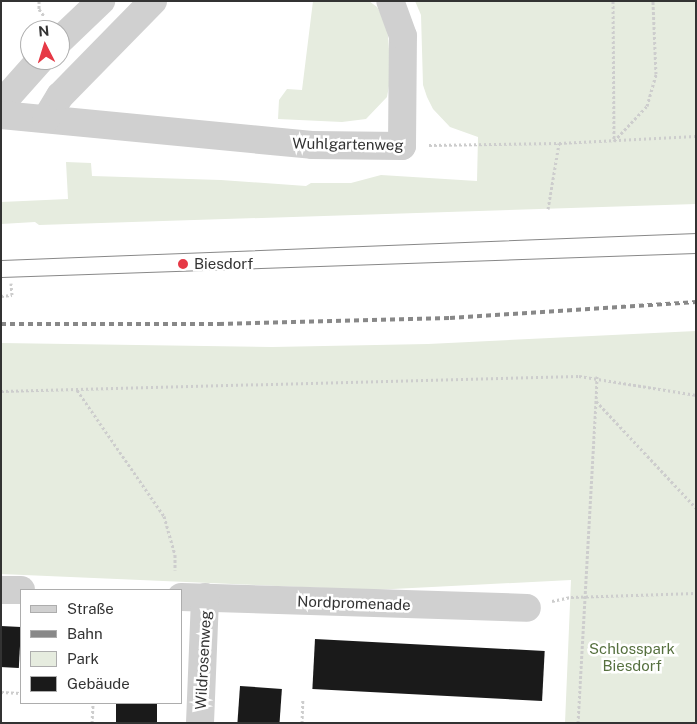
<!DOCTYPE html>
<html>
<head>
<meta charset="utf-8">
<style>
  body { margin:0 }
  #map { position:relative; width:697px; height:724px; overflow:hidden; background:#fff; font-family:"Public Sans",sans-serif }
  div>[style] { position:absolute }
  .green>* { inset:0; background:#e6ecdf }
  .building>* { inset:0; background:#1a1a1a; transform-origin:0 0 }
  .path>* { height:3px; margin-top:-1.5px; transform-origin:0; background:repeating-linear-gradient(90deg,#cdcdcd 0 2.5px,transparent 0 5px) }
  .minor>* { height:28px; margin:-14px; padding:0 14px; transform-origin:14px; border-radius:14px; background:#d0d0d0 }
  .tram>* { height:1px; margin:-0.5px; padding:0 0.5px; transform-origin:0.5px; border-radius:0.5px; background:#888 }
  .rail>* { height:4px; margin-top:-2px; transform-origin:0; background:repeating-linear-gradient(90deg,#888 0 5px,transparent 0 9px) }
  .dots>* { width:14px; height:14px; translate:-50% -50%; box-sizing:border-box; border:2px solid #fff; border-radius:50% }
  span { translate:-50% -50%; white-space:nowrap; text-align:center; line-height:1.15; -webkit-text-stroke:5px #fff; paint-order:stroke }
  .street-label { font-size:15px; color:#333 }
  .poi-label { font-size:15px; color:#333 }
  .left { translate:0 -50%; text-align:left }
  .park-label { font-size:15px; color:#56703f }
  .frame { position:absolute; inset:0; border:2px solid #333; pointer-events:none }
  .legend { position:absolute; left:20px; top:589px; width:162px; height:115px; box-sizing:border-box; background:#fff; border:1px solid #adadad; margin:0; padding:6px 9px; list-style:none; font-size:15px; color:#333 }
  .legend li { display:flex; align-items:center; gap:10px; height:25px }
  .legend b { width:25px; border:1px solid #adadad }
  .north { position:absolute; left:20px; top:20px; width:50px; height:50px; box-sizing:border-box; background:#fff; border:1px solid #adadad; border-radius:50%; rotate:355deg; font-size:14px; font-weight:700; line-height:20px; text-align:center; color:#333 }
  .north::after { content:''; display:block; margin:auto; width:18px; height:22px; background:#e63946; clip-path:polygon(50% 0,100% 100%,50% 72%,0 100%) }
</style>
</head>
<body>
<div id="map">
  <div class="green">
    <i style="clip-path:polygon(313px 1px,369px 1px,377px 7px,387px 24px,391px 75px,387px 97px,366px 119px,342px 122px,278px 119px,279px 100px,287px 89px,302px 90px)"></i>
    <i style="clip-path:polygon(415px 1px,696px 1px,696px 204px,39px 225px,35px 222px,1px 224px,1px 202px,68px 199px,66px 162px,91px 163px,92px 176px,221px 180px,306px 186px,311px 183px,351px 183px,381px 175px,477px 181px,478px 137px,450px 127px,433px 109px,427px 97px,423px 85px,421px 15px)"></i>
    <i style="clip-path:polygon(696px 331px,696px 723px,565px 723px,571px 580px,373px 590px,1px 574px,1px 343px,272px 347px,428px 344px)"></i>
  </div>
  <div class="building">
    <i style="left:1px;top:626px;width:20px;height:41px;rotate:3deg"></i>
    <i style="left:315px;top:639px;width:230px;height:50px;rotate:3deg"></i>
    <i style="left:240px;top:686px;width:42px;height:37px;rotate:4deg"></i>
    <i style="left:116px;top:703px;width:41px;height:20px"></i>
  </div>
  <div class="path">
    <i style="left:39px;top:1px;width:8px;rotate:90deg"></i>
    <i style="left:39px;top:9px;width:9px;rotate:54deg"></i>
    <i style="left:613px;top:1px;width:140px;rotate:89.6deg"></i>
    <i style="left:614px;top:141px;width:48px;rotate:-46.7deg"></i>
    <i style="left:647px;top:106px;width:33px;rotate:-74deg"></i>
    <i style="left:656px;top:74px;width:73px;rotate:-92.4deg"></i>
    <i style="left:429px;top:145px;width:130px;rotate:-0.9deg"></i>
    <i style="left:559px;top:143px;width:137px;rotate:-2.9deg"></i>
    <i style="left:548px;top:209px;width:67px;rotate:-80.5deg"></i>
    <i style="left:1px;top:296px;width:11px;rotate:-5deg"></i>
    <i style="left:12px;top:295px;width:12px;rotate:-95deg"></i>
    <i style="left:597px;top:376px;width:25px;rotate:92deg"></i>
    <i style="left:596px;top:401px;width:146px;rotate:46.9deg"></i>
    <i style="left:77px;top:390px;width:153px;rotate:55.4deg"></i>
    <i style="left:164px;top:516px;width:41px;rotate:74.2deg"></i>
    <i style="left:175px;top:555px;width:15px;rotate:90deg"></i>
    <i style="left:1px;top:391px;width:578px;rotate:-1.49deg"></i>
    <i style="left:579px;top:376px;width:119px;rotate:9.2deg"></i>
    <i style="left:552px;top:601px;width:19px;rotate:-12deg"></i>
    <i style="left:571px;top:597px;width:125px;rotate:-1.8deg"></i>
    <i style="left:1px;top:692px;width:20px;rotate:3deg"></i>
    <i style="left:92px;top:723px;width:20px;rotate:-87deg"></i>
    <i style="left:302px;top:723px;width:23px;rotate:-88deg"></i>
    <i style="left:578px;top:723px;width:323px;rotate:-86.8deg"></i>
  </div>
  <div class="minor">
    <i style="left:60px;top:40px;width:57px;rotate:-43.6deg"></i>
    <i style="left:1px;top:104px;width:59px;rotate:-48.4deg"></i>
    <i style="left:1px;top:115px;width:312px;rotate:5.5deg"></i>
    <i style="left:312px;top:145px;width:90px;rotate:0.6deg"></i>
    <i style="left:402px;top:146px;width:110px;rotate:-89.5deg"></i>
    <i style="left:403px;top:36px;width:37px;rotate:-110deg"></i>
    <i style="left:46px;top:119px;width:27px;rotate:-59deg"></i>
    <i style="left:60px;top:96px;width:133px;rotate:-45.6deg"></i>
    <i style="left:1px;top:590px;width:20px"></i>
    <i style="left:181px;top:597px;width:346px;rotate:1.8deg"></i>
    <i style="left:200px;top:723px;width:126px;rotate:-87.7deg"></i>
  </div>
  <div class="tram">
    <i style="left:1px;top:260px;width:696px;rotate:-2.22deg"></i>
    <i style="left:1px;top:277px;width:695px;rotate:-1.98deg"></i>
  </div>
  <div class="rail">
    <i style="left:1px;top:324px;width:218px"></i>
    <i style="left:219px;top:324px;width:231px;rotate:-1.5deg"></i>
    <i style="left:450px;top:318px;width:247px;rotate:-3.7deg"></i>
  </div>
  <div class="dots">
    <i style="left:183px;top:264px;background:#e63946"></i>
  </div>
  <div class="street-label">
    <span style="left:348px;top:144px;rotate:1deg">Wuhlgartenweg</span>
    <span style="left:354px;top:603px;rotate:2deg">Nordpromenade</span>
    <span style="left:203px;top:660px;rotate:-87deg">Wildrosenweg</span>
  </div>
  <div class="poi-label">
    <span class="left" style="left:194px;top:264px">Biesdorf</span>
  </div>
  <div class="park-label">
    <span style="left:632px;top:657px">Schlosspark<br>Biesdorf</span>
  </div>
  <div class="frame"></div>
  <ul class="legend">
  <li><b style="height:6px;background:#d0d0d0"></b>Straße</li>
  <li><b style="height:6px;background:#888"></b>Bahn</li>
  <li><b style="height:14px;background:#e6ecdf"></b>Park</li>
  <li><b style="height:14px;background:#1a1a1a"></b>Gebäude</li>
  </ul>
  <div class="north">N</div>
</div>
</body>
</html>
